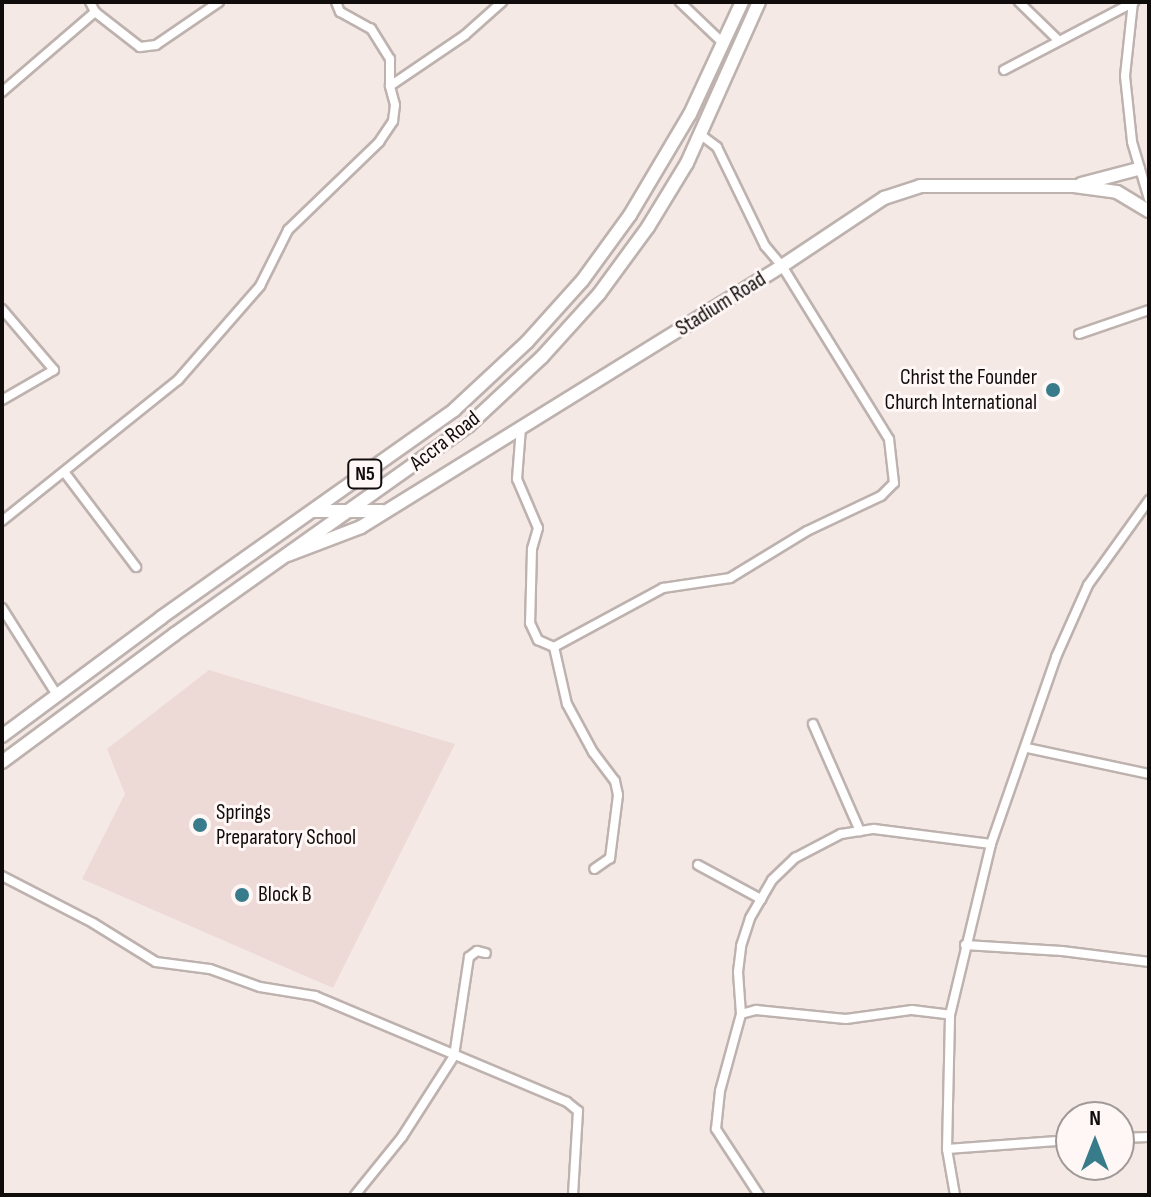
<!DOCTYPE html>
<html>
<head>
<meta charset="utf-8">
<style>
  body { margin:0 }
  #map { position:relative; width:1151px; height:1197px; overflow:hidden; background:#f5e9e6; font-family:"Sofia Sans Condensed",sans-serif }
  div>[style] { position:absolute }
  .built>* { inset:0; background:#edd9d5 }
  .roads { filter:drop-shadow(2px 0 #beb2af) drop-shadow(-2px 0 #beb2af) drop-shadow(0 2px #beb2af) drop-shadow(0 -2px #beb2af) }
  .minor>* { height:8px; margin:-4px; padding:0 4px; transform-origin:4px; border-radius:4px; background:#fff }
  .secondary>* { height:12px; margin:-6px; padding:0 6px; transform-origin:6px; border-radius:6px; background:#fff }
  .primary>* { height:12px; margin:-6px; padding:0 6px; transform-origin:6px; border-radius:6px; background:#fff }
  .dots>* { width:22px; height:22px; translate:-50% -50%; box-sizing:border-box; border:4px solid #fef7f5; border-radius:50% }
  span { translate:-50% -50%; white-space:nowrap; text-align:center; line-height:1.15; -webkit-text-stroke:6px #fef7f5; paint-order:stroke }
  .shield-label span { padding:2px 6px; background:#fef7f5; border:2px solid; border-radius:6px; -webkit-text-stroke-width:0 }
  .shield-label { font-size:20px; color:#100c0b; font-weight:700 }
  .street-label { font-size:22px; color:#100c0b }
  .poi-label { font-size:22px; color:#100c0b }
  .right { translate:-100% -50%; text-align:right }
  .left { translate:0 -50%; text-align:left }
  .frame { position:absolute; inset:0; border:4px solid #100c0b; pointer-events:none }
  .north { position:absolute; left:1055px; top:1101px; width:80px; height:80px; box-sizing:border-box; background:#fef7f5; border:2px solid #9f9997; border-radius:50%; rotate:0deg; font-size:22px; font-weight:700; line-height:32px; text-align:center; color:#100c0b }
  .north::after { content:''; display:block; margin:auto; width:28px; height:36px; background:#387c8c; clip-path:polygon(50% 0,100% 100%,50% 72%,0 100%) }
</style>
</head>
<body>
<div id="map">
  <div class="built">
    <i style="clip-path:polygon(209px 670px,455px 744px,333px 988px,82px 879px,125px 794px,107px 749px)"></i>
  </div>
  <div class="roads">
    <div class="minor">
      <i style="left:90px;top:2px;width:11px;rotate:63deg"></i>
      <i style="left:95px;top:12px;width:57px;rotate:37.9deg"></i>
      <i style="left:140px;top:47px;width:16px;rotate:-7deg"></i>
      <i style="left:156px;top:45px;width:76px;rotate:-34.3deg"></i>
      <i style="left:680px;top:2px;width:61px;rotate:43.7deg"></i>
      <i style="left:1019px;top:2px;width:54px;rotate:44.3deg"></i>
      <i style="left:1133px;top:2px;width:74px;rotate:96.2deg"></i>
      <i style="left:1125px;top:76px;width:66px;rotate:83.9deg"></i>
      <i style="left:1132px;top:142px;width:59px;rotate:73.4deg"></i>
      <i style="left:1004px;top:70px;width:147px;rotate:-27.6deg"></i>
      <i style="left:390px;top:86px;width:91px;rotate:-34.2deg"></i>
      <i style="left:465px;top:35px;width:50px;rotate:-41.7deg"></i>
      <i style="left:2px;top:92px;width:123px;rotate:-40.7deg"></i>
      <i style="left:2px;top:309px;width:80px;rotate:49.6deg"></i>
      <i style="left:54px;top:370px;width:60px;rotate:150deg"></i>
      <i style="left:1079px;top:334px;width:74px;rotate:-18.9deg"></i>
      <i style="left:521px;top:428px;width:51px;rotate:94.5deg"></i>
      <i style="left:517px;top:479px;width:53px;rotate:66.8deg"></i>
      <i style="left:538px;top:528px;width:22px;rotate:106deg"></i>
      <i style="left:532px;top:549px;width:74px;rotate:91.5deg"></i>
      <i style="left:530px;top:623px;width:19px;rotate:65deg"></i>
      <i style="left:538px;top:640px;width:17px;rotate:24deg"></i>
      <i style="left:65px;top:473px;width:118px;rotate:52.9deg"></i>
      <i style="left:2px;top:521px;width:226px;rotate:-38.7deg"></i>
      <i style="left:178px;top:380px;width:125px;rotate:-48.9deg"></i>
      <i style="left:260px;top:286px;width:63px;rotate:-63.4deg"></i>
      <i style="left:288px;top:230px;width:127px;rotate:-44deg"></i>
      <i style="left:379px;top:142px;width:25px;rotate:-56deg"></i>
      <i style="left:393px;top:121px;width:16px;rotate:-83deg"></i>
      <i style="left:395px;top:105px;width:20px;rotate:-105deg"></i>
      <i style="left:390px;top:86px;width:27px;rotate:-90deg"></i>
      <i style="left:390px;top:59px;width:36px;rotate:-122deg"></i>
      <i style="left:371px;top:29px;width:35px;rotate:-151deg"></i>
      <i style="left:340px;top:12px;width:11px;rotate:-112deg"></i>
      <i style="left:2px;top:608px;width:103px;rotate:57.7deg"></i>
      <i style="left:554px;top:647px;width:124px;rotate:-28.4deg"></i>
      <i style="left:663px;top:588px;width:68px;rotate:-8.5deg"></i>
      <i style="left:730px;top:578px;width:90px;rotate:-31.4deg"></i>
      <i style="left:807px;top:531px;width:82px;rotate:-25.3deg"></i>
      <i style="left:881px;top:496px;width:18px;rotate:-45deg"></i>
      <i style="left:894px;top:483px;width:44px;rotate:-96.5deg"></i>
      <i style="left:889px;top:439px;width:203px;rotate:-121.7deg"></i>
      <i style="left:782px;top:266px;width:26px;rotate:-130deg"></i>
      <i style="left:765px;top:246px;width:110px;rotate:-115.9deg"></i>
      <i style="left:717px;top:147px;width:21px;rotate:-143deg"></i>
      <i style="left:554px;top:647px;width:58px;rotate:77.2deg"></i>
      <i style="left:567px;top:704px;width:55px;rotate:61.6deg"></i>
      <i style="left:593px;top:752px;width:36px;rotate:53deg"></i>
      <i style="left:615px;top:781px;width:14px;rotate:78deg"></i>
      <i style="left:618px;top:795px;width:64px;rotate:97.2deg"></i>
      <i style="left:610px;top:858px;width:19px;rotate:145deg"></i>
      <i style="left:813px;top:724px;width:117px;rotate:66.3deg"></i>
      <i style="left:1027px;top:748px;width:125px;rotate:12deg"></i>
      <i style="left:698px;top:865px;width:72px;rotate:28.4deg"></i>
      <i style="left:2px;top:876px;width:102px;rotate:27.3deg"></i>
      <i style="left:93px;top:923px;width:74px;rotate:31.8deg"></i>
      <i style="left:156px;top:962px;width:54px;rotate:7.4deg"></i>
      <i style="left:210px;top:969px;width:53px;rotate:19.8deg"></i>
      <i style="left:260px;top:987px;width:56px;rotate:9.3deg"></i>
      <i style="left:315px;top:996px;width:273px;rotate:22.8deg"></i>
      <i style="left:567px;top:1102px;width:14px;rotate:39deg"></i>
      <i style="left:578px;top:1111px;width:84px;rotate:93.4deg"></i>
      <i style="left:965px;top:945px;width:97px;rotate:3.5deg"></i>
      <i style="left:1062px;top:951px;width:88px;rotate:7.2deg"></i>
      <i style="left:741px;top:1014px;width:16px;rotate:-15deg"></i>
      <i style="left:756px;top:1010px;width:90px;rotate:5.7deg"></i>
      <i style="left:846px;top:1019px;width:67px;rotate:-7.8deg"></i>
      <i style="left:912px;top:1010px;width:38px;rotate:7deg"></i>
      <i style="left:1119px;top:1138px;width:30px;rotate:-2deg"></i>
      <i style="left:947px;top:1149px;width:124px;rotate:-4.2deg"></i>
      <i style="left:355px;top:1195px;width:75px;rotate:-51deg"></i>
      <i style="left:402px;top:1137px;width:96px;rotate:-57.3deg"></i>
      <i style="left:454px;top:1056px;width:100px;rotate:-81.4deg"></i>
      <i style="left:469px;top:957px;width:10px;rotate:-37deg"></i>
      <i style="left:477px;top:951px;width:9px;rotate:13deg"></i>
      <i style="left:759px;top:1195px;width:79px;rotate:-123.1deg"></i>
      <i style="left:716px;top:1129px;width:38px;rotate:-84deg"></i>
      <i style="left:720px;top:1091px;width:80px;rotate:-74.7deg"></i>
      <i style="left:741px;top:1014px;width:42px;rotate:-94.1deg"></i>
      <i style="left:738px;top:972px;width:26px;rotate:-83deg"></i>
      <i style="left:741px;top:946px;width:29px;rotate:-72deg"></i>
      <i style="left:750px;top:918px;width:44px;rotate:-59.9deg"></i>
      <i style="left:772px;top:880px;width:32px;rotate:-44deg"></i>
      <i style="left:795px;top:858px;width:52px;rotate:-27.6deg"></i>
      <i style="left:841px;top:834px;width:33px;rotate:-9deg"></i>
      <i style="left:874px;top:829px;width:118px;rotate:7.3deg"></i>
      <i style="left:955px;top:1195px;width:47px;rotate:-99.9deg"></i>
      <i style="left:947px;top:1149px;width:134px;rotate:-88.7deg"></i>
      <i style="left:950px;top:1015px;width:176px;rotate:-76.5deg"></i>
      <i style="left:991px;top:844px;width:198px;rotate:-70.8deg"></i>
      <i style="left:1056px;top:657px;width:79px;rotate:-66deg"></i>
      <i style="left:1088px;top:585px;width:105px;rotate:-54.3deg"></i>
    </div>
    <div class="secondary">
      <i style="left:1081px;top:184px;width:59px;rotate:-14.7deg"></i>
      <i style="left:313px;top:511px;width:69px"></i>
      <i style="left:288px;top:555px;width:78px;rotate:-21deg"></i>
      <i style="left:361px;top:527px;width:495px;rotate:-31.8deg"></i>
      <i style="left:782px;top:266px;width:123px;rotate:-33.7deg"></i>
      <i style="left:884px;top:198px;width:38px;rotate:-18deg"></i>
      <i style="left:920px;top:186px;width:154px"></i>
      <i style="left:1074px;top:186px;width:43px;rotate:7.9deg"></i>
      <i style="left:1117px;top:192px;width:37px;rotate:31deg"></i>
    </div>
    <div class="primary">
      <i style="left:2px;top:736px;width:199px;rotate:-36.6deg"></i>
      <i style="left:162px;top:617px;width:358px;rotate:-35.3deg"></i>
      <i style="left:454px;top:410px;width:100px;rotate:-43deg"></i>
      <i style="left:527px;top:342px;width:82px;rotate:-48deg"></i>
      <i style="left:582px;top:281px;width:82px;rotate:-54deg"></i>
      <i style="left:630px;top:215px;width:117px;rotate:-59.3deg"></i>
      <i style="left:690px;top:114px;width:123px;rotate:-65.1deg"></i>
      <i style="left:2px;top:762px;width:215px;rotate:-36.5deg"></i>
      <i style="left:175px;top:634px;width:359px;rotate:-35.4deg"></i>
      <i style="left:468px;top:426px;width:101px;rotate:-43deg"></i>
      <i style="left:542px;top:357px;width:85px;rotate:-47.9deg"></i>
      <i style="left:599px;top:294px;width:83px;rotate:-53.8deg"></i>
      <i style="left:648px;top:227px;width:75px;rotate:-58.6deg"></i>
      <i style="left:687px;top:163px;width:176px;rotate:-65.9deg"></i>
    </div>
  </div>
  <div class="dots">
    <i style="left:1053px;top:390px;background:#387c8c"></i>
    <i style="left:200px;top:825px;background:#387c8c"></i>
    <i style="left:242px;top:895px;background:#387c8c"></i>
  </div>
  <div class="shield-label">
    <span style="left:365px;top:474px">N5</span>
  </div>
  <div class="street-label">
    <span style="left:721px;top:304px;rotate:-32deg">Stadium Road</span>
    <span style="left:445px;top:441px;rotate:-38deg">Accra Road</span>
  </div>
  <div class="poi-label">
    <span class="right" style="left:1037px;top:390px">Christ the Founder<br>Church International</span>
    <span class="left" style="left:216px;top:825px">Springs<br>Preparatory School</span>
    <span class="left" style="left:258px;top:895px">Block B</span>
  </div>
  <div class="frame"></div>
  <div class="north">N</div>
</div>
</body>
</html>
